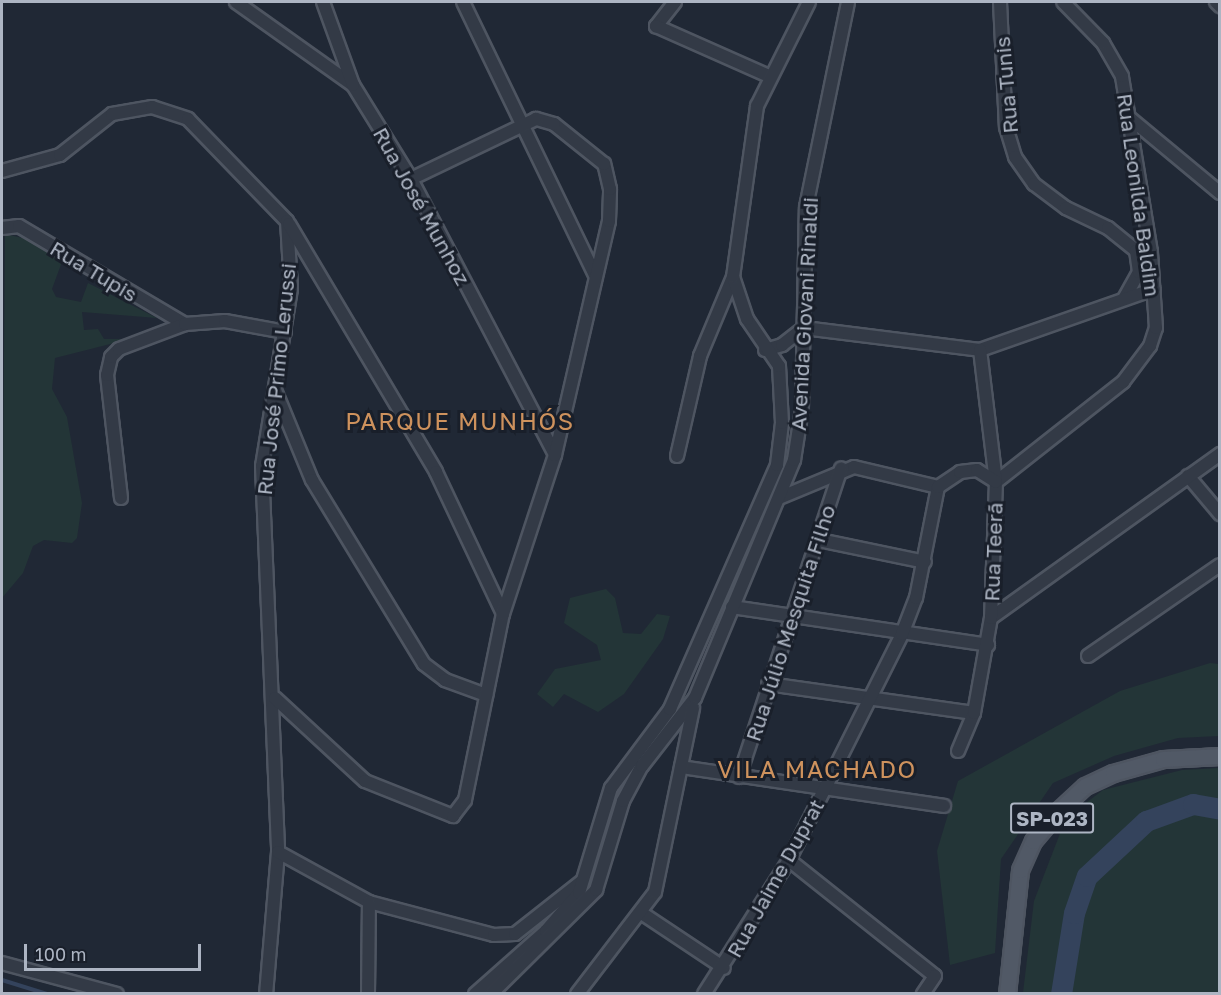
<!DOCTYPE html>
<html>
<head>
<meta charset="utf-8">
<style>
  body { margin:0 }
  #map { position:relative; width:1221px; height:995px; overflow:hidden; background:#202835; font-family:"Golos Text",sans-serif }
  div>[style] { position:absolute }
  .green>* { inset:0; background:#233537 }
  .stream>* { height:4px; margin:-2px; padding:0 2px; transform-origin:2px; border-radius:2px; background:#34435c }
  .river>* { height:21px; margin:-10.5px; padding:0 10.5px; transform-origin:10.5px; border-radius:10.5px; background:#34435c }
  .roads { filter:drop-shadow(2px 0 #4e5561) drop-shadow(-2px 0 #4e5561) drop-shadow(0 2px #4e5561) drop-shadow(0 -2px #4e5561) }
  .minor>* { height:12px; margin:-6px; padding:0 6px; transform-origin:6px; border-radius:6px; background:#333a46 }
  .major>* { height:15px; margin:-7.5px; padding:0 7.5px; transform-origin:7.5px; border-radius:7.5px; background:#515966 }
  span { translate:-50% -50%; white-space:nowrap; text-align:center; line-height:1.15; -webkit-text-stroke:6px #191f2a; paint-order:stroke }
  .shield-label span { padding:2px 4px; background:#191f2a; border:2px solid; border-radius:4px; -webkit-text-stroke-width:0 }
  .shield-label { font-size:20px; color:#adb5c3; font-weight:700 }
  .street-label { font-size:21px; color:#adb5c3 }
  .quarter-label { font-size:24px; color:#ce925d; letter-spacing:1.5px }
  .frame { position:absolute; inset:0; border:3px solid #adb5c3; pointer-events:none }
  .scale { position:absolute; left:24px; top:944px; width:177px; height:27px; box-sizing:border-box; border:3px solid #adb5c3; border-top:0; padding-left:8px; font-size:18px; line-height:21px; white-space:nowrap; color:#adb5c3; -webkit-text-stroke:4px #191f2a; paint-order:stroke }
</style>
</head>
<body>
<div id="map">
  <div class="green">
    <i style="clip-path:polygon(5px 234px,27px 239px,63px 259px,52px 289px,56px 297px,81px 302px,88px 283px,157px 318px,82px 312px,84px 330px,98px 329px,104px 339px,130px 339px,55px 358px,52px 389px,67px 417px,82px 503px,77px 538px,72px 543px,44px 540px,33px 546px,23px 573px,2px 598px)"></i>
    <i style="clip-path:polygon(606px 589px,615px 598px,623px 633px,641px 634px,657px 614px,670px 616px,663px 639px,624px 694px,598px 712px,564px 694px,553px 707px,537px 694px,555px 669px,601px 660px,597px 645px,564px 623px,570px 598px)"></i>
    <i style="clip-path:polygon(1210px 663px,1219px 664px,1219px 736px,1178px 738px,1114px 756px,1053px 783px,1001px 859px,995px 953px,950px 965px,937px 851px,958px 781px,1120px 691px)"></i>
    <i style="clip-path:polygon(1219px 768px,1219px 993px,1023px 993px,1034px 901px,1066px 818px,1103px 790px,1182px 770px)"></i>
  </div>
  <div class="stream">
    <i style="left:2px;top:980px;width:47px;rotate:17.3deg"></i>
  </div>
  <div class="river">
    <i style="left:1061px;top:994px;width:82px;rotate:-80.9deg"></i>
    <i style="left:1074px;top:913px;width:39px;rotate:-71deg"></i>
    <i style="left:1087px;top:876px;width:81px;rotate:-43deg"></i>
    <i style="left:1146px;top:821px;width:50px;rotate:-19.9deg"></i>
    <i style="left:1193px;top:804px;width:27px;rotate:10deg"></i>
  </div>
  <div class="roads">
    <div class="minor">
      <i style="left:236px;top:2px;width:143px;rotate:35.4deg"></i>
      <i style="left:353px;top:85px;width:110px;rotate:58.3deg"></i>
      <i style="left:411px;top:179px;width:311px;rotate:62.4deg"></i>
      <i style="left:323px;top:2px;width:88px;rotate:70.1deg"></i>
      <i style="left:463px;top:2px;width:305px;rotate:64.2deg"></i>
      <i style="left:675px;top:2px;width:31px;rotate:128deg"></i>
      <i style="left:656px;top:26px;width:124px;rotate:23.9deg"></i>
      <i style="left:1000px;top:2px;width:125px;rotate:87.3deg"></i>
      <i style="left:1006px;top:127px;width:31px;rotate:73deg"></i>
      <i style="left:1015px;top:157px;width:33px;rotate:55deg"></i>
      <i style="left:1034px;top:184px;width:40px;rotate:37deg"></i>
      <i style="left:1066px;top:208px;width:47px;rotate:25.5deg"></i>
      <i style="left:1108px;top:228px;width:36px;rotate:39deg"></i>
      <i style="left:1136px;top:251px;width:15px;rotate:4deg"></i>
      <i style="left:1216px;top:2px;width:6px;rotate:45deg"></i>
      <i style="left:1131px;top:119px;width:116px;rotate:39.7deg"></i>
      <i style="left:2px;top:171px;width:60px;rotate:-15.4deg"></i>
      <i style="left:60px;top:155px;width:66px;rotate:-38.3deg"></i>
      <i style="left:112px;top:114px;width:41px;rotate:-9.9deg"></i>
      <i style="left:152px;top:107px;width:38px;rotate:18deg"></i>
      <i style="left:188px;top:119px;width:142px;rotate:45.9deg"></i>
      <i style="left:287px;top:221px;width:68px;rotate:86.6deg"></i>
      <i style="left:291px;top:289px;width:179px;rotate:99.3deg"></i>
      <i style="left:262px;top:466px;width:386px;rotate:87.6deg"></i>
      <i style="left:278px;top:852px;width:143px;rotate:94.8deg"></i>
      <i style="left:289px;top:224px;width:288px;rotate:59.3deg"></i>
      <i style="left:436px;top:472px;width:157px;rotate:64.7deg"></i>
      <i style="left:2px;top:228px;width:17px;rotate:-7deg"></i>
      <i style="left:19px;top:226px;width:193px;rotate:30.6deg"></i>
      <i style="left:1124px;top:299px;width:31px;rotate:-61deg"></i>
      <i style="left:1139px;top:272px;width:21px;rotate:-98deg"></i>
      <i style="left:765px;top:350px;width:18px;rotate:-16deg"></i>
      <i style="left:782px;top:345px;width:28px;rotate:-38deg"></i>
      <i style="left:804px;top:328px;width:177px;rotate:7.1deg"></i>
      <i style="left:980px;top:350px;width:184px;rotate:-19.3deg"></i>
      <i style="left:275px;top:390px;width:97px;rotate:67.7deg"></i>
      <i style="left:312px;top:480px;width:215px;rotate:58.7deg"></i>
      <i style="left:424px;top:664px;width:26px;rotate:37deg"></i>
      <i style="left:445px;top:680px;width:44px;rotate:20.1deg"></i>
      <i style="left:677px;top:456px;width:103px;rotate:-77deg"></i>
      <i style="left:700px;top:356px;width:86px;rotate:-67.3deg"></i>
      <i style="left:1188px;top:476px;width:50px;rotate:49.9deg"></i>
      <i style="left:996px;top:482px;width:162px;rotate:-38.2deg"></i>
      <i style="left:1123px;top:382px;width:45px;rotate:-53.1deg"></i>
      <i style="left:1150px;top:346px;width:19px;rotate:-72deg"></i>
      <i style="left:1156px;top:328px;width:76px;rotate:-93.8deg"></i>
      <i style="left:1151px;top:252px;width:178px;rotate:-99.4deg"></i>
      <i style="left:1122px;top:76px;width:38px;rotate:-120deg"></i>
      <i style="left:1103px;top:43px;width:57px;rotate:-134.3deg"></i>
      <i style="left:121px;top:498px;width:124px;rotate:-96.5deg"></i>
      <i style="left:107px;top:375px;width:18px;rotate:-77deg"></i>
      <i style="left:111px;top:357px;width:11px;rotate:-45deg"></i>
      <i style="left:119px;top:349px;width:71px;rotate:-20.7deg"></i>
      <i style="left:185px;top:324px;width:40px;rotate:-4.3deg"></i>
      <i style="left:225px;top:321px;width:61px;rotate:10.4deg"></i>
      <i style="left:779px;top:498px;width:81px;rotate:-22.5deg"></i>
      <i style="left:854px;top:467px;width:86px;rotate:13.4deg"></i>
      <i style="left:819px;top:540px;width:108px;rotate:11.7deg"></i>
      <i style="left:732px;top:607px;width:259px;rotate:8.4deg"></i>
      <i style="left:991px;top:618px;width:282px;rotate:-35.6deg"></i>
      <i style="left:1088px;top:656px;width:160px;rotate:-34.6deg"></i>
      <i style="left:768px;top:684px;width:208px;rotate:8deg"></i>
      <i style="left:275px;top:698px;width:122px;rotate:42.7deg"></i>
      <i style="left:365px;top:781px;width:95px;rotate:21.7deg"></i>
      <i style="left:453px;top:816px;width:20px;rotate:-53deg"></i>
      <i style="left:465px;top:800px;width:190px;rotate:-78.5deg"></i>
      <i style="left:503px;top:614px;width:167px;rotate:-71.9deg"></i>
      <i style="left:555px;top:455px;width:240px;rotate:-77deg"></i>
      <i style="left:609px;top:221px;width:32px;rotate:-88deg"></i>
      <i style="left:610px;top:189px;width:26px;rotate:-103deg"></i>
      <i style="left:604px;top:164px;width:64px;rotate:-141.3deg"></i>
      <i style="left:554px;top:124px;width:19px;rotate:-164deg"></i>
      <i style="left:536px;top:119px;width:139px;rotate:154.4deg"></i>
      <i style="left:958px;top:751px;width:41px;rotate:-67.2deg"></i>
      <i style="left:974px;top:713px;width:97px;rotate:-79.9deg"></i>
      <i style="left:991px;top:618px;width:136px;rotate:-87.9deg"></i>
      <i style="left:996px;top:482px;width:133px;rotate:-96.9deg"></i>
      <i style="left:681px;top:767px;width:266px;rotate:8.4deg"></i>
      <i style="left:739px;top:777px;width:325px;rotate:-71.7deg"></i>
      <i style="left:278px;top:852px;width:104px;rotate:28.8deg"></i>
      <i style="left:369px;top:902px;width:129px;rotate:14.8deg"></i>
      <i style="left:494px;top:935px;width:21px;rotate:-3deg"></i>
      <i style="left:515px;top:934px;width:84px;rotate:-38.2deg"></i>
      <i style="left:789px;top:860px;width:186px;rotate:38.5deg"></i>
      <i style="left:935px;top:976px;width:22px;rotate:124deg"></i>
      <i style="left:643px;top:914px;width:97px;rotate:33.7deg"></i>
      <i style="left:2px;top:963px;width:119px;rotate:15.1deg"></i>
      <i style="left:368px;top:994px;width:92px;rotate:-89.4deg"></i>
      <i style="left:475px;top:994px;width:95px;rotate:-41.6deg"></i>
      <i style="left:546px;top:931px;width:50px;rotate:-49deg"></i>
      <i style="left:579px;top:893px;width:110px;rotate:-73.1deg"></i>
      <i style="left:611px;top:788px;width:99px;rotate:-53.2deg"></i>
      <i style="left:670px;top:709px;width:266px;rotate:-66.3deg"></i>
      <i style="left:777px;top:465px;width:42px;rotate:-83.2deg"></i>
      <i style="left:782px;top:423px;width:57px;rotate:-93deg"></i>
      <i style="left:779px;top:366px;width:57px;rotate:-124.2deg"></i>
      <i style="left:747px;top:319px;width:44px;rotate:-108.4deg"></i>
      <i style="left:733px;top:277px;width:173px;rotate:-82deg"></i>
      <i style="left:757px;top:106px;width:116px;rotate:-63.4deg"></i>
      <i style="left:491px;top:994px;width:148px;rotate:-44.7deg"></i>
      <i style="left:596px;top:890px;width:93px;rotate:-73.1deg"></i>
      <i style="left:623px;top:801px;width:40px;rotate:-62deg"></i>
      <i style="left:642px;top:766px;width:86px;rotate:-52.1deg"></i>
      <i style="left:695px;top:698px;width:258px;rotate:-67.4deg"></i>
      <i style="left:794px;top:460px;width:52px;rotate:-81.1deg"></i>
      <i style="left:802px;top:409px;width:202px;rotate:-88.9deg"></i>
      <i style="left:806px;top:207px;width:209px;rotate:-78.4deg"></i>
      <i style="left:577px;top:994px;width:128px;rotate:-52.6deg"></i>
      <i style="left:655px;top:892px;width:188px;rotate:-78.3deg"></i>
      <i style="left:704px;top:994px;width:159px;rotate:-57.6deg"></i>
      <i style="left:789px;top:860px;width:253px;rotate:-63.4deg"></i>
      <i style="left:902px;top:634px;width:39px;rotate:-69deg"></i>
      <i style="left:916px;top:598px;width:113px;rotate:-78.8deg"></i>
      <i style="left:938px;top:487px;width:27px;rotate:-34deg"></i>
      <i style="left:960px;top:472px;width:17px;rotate:-7deg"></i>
      <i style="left:977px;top:470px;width:22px;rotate:32deg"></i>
    </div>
    <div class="major">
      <i style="left:1007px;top:994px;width:125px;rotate:-84deg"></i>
      <i style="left:1020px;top:870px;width:32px;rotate:-66deg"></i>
      <i style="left:1033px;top:841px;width:40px;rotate:-50deg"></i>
      <i style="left:1059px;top:810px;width:35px;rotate:-43deg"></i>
      <i style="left:1085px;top:786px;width:31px;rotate:-25deg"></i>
      <i style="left:1113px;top:773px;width:52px;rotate:-15.6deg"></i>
      <i style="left:1163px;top:759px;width:57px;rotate:-3deg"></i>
    </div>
  </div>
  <div class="shield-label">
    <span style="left:1052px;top:818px">SP-023</span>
  </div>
  <div class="street-label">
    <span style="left:1006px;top:85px;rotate:-95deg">Rua Tunis</span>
    <span style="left:1139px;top:195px;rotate:82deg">Rua Leonilda Baldim</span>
    <span style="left:422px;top:206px;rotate:61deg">Rua José Munhoz</span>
    <span style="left:94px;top:271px;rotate:31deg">Rua Tupis</span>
    <span style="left:804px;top:314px;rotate:-87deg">Avenida Giovani Rinaldi</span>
    <span style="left:276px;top:379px;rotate:-84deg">Rua José Primo Lerussi</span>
    <span style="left:993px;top:552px;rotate:-88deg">Rua Teerã</span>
    <span style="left:790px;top:623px;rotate:-72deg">Rua Júlio Mesquita Filho</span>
    <span style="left:775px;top:878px;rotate:-61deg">Rua Jaime Duprat</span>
  </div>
  <div class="quarter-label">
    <span style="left:460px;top:421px">PARQUE MUNHÓS</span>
    <span style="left:817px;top:769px">VILA MACHADO</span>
  </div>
  <div class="frame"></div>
  <div class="scale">100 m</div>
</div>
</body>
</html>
